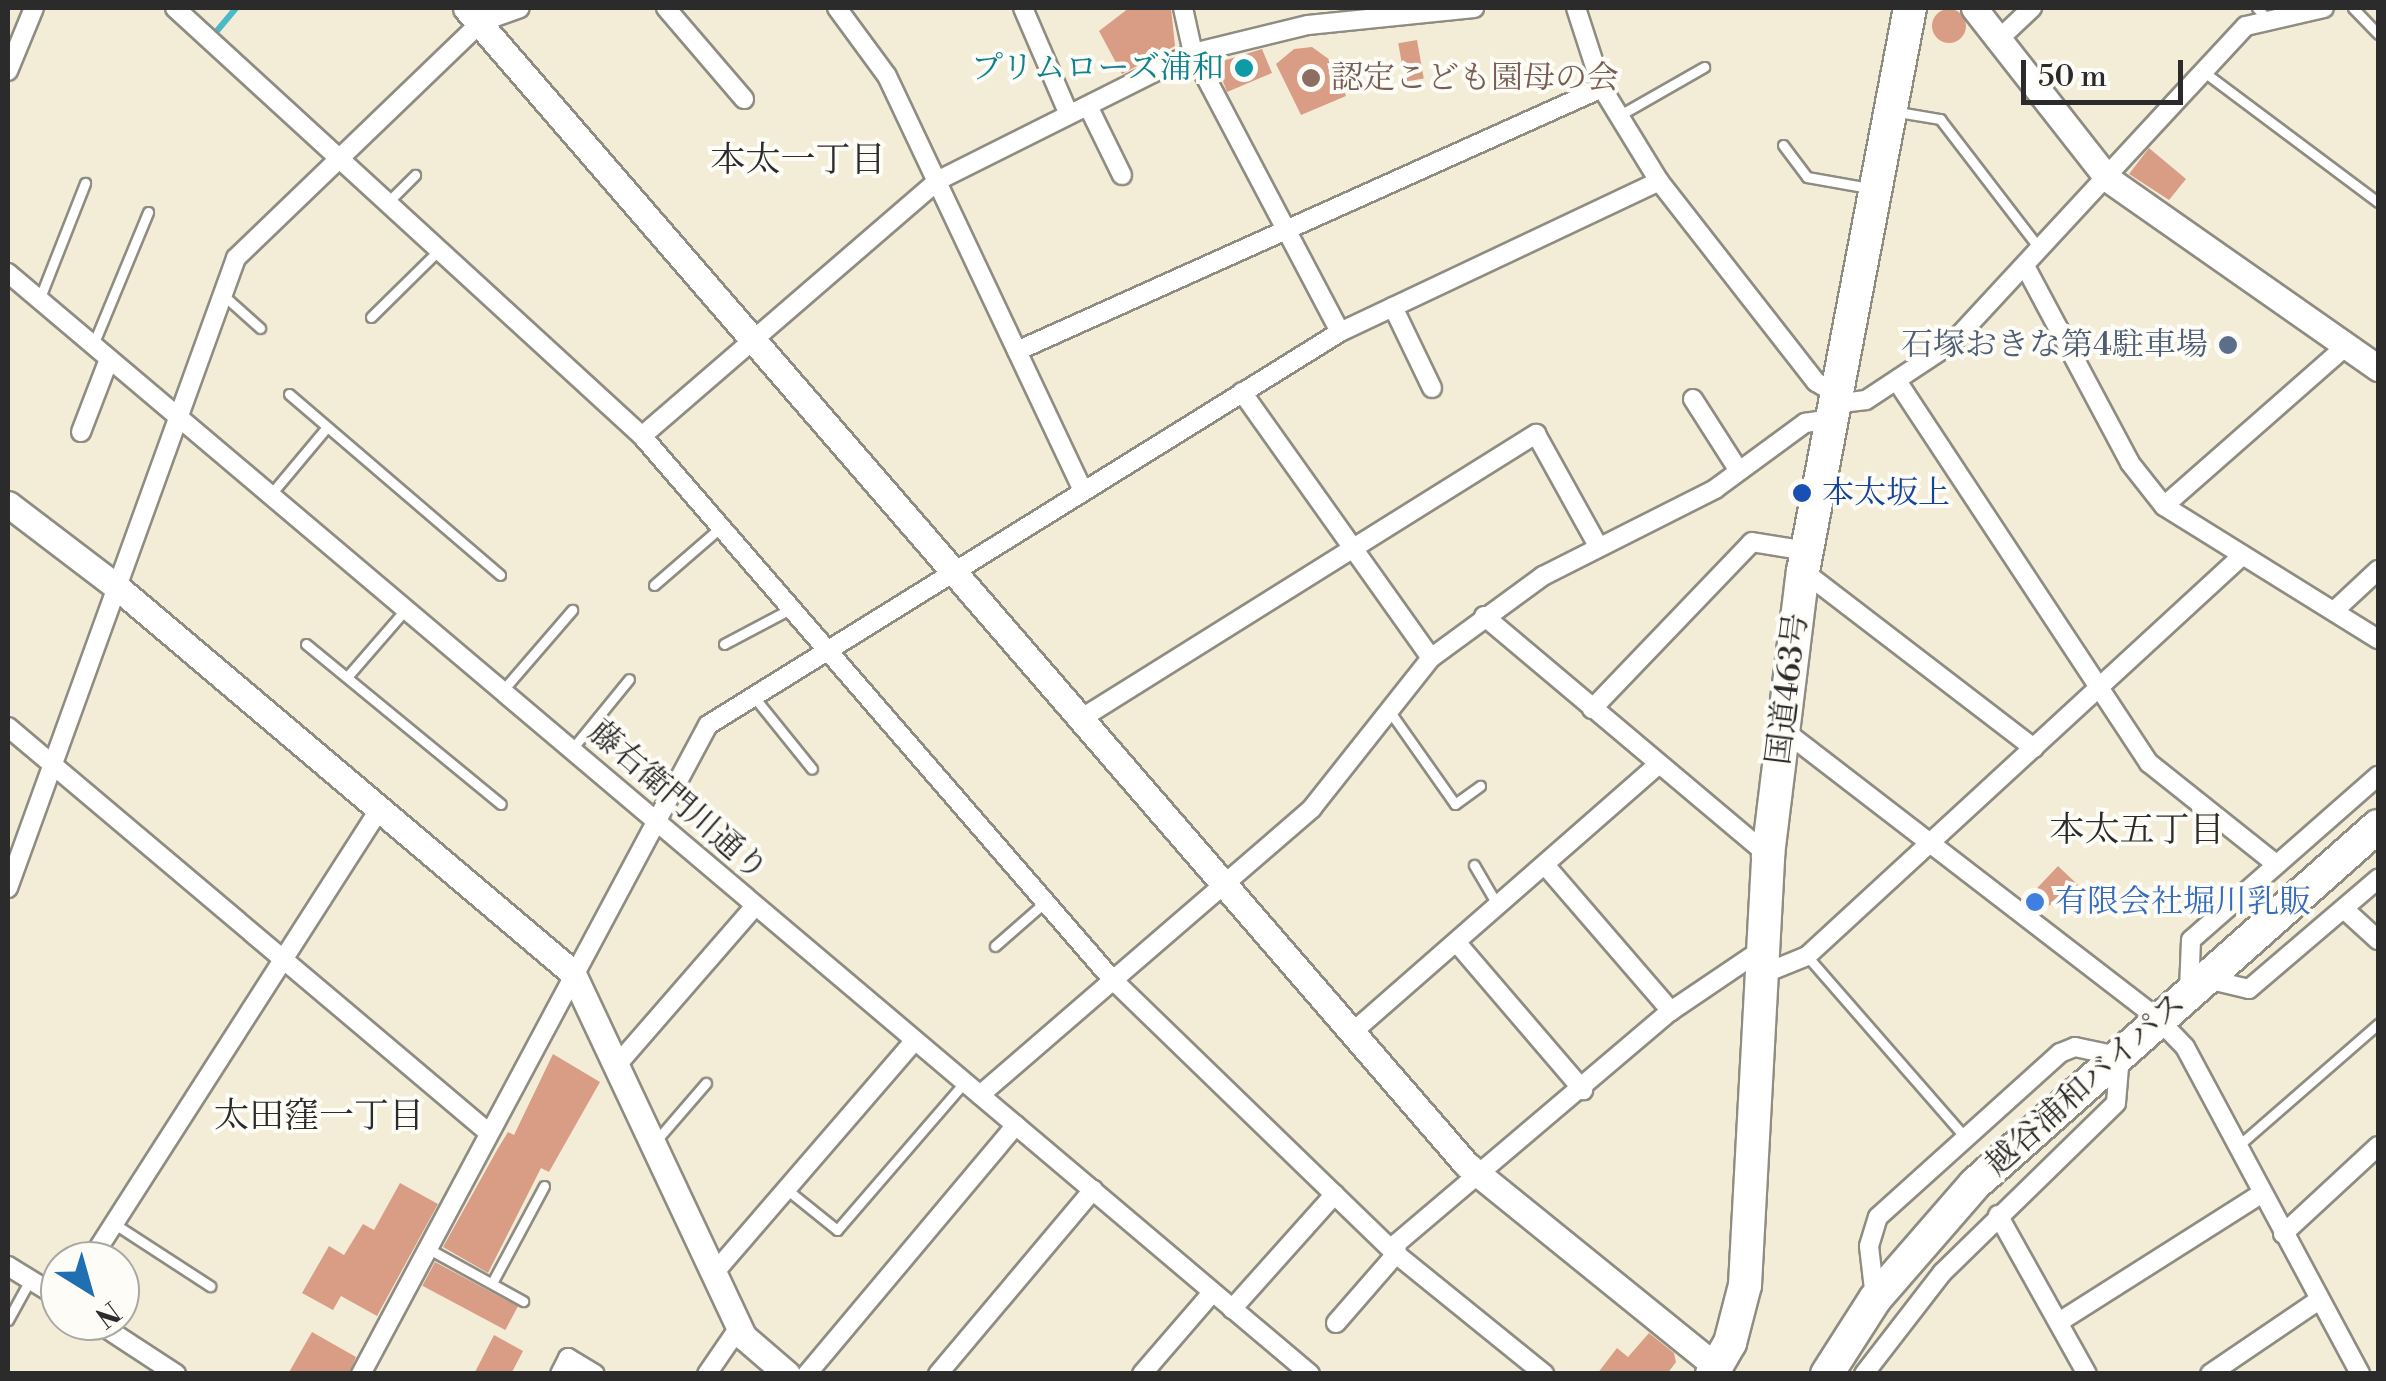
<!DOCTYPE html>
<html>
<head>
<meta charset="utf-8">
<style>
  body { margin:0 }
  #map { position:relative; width:2386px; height:1381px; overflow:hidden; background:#f3edd8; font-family:"Libre Bodoni","Noto Serif JP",serif }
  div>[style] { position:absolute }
  .stream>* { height:6px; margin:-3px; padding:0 3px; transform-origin:3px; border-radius:3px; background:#4bb9c6 }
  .building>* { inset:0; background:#d99d86; transform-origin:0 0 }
  .round { border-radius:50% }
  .roads { filter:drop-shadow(2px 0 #8f8c82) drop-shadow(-2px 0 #8f8c82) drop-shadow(0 2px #8f8c82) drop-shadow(0 -2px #8f8c82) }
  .lane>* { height:9px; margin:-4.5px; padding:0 4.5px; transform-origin:4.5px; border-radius:4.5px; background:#fff }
  .street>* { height:18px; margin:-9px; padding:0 9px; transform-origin:9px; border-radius:9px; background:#fff }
  .secondary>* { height:25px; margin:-12.5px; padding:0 12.5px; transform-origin:12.5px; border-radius:12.5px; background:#fff }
  .highway>* { height:32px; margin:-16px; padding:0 16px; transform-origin:16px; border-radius:16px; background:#fff }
  .dots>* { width:28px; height:28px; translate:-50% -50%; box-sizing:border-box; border:5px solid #fdfcf7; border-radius:50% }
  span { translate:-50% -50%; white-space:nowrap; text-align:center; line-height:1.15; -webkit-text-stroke:8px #fdfcf7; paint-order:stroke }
  .culture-label { font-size:32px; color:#0d838f }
  .right { translate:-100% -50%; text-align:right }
  .education-label { font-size:32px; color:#785e54 }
  .left { translate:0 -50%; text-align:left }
  .service-label { font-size:32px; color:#4e5e75 }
  .transit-label { font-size:32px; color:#164399 }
  .street-label { font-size:32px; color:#2b2b2b }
  .shop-label { font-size:32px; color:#366cbe }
  .neighbourhood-label { font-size:35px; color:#2b2b2b }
  .frame { position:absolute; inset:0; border:10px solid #2b2b2b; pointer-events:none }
  .north { position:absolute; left:40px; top:1241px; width:100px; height:100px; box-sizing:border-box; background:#fdfcf7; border:2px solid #a9a8a5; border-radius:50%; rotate:143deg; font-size:28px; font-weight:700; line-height:40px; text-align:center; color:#2b2b2b }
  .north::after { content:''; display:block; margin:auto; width:35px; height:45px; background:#1f6fb2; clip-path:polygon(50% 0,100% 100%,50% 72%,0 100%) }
  .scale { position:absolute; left:2021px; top:60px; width:162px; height:45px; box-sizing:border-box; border:5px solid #2b2b2b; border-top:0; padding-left:12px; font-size:30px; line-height:35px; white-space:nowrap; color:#2b2b2b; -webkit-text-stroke:8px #fdfcf7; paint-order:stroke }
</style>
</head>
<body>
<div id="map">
  <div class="stream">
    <i style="left:216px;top:32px;width:31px;rotate:-50deg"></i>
  </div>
  <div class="building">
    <i style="clip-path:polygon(1129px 8px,1171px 8px,1175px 46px,1122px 74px,1099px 31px)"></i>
    <i class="round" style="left:1932px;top:9px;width:34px;height:34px"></i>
    <i style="left:1417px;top:40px;width:39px;height:19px;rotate:80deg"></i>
    <i style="clip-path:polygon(1312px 47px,1330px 60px,1346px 96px,1301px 115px,1276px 64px,1294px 49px)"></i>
    <i style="clip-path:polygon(1262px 49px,1272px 73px,1227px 92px,1216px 63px)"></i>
    <i style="clip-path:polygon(2149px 148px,2186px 179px,2169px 200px,2129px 174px)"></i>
    <i style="clip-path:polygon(2058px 866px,2078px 885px,2040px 912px,2025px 901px)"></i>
    <i style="clip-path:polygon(553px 1054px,600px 1082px,549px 1172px,541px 1168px,488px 1273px,443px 1247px,497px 1150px,508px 1132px,514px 1135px)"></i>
    <i style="clip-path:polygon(400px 1183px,438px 1204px,377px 1316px,341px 1296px,333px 1310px,302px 1293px,329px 1246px,344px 1255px,363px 1224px,374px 1230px)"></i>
    <i style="left:435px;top:1262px;width:94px;height:27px;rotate:28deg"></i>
    <i style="clip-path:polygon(312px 1332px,356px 1357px,349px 1374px,288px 1374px)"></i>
    <i style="clip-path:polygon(1649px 1333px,1674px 1353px,1676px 1362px,1667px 1374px,1597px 1374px,1617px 1348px,1628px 1357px)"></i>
    <i style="clip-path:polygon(494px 1335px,523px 1351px,511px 1374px,474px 1374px)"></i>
  </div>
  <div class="roads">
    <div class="lane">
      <i style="left:2257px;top:8px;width:18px;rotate:47deg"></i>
      <i style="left:2353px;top:8px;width:36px;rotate:46deg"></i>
      <i style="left:2204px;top:72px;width:217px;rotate:36.8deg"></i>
      <i style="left:1898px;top:112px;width:43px;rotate:9.5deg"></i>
      <i style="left:1940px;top:119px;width:163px;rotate:52.5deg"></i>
      <i style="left:1620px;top:115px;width:97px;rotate:-29.7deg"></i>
      <i style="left:1783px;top:145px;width:40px;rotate:53deg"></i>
      <i style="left:1807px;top:177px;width:63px;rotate:10.1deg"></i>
      <i style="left:389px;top:201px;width:37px;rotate:-45deg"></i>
      <i style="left:222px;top:294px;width:51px;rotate:41.8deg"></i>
      <i style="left:39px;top:300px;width:126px;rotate:-68.5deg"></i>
      <i style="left:371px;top:317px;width:97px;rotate:-44.6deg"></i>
      <i style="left:93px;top:345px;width:144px;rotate:-67.5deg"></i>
      <i style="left:289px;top:394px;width:278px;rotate:40.6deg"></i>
      <i style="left:271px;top:494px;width:87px;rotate:-50.1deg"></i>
      <i style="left:654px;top:585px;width:89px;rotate:-40.9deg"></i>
      <i style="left:306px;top:644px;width:252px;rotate:39.4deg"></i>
      <i style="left:724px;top:644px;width:75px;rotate:-27.9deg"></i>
      <i style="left:347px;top:677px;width:90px;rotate:-49.1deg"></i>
      <i style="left:503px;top:690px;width:106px;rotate:-49.2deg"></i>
      <i style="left:754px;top:697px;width:92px;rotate:51.1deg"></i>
      <i style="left:1388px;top:709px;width:116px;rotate:54.8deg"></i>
      <i style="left:1455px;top:804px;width:31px;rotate:-36deg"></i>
      <i style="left:572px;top:749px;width:90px;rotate:-50.8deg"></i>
      <i style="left:1474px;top:865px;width:48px;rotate:59.7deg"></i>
      <i style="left:995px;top:946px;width:67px;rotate:-41.3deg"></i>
      <i style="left:1807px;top:956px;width:237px;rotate:48.9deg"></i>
      <i style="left:655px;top:1142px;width:78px;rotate:-49.2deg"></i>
      <i style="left:2238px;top:1146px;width:186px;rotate:-41.1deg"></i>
      <i style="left:785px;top:1188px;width:67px;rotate:38.9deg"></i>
      <i style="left:837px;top:1230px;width:194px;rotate:-49.2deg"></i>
      <i style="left:113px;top:1223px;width:116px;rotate:33deg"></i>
      <i style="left:427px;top:1248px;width:110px;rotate:28.9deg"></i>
      <i style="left:492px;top:1283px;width:110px;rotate:-61.8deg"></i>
      <i style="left:8px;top:1320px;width:46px;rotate:-61.2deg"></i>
    </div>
    <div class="street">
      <i style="left:175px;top:8px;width:633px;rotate:42.5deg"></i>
      <i style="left:642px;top:436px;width:717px;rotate:49.13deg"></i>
      <i style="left:1111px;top:978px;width:397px;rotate:44.1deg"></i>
      <i style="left:1396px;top:1254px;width:191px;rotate:39deg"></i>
      <i style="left:483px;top:8px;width:14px;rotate:98deg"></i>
      <i style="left:481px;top:22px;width:41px;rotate:-19.7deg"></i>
      <i style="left:666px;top:8px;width:120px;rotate:49.4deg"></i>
      <i style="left:837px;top:8px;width:84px;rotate:53.7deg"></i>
      <i style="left:887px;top:76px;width:459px;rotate:64.7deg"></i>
      <i style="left:1023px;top:8px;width:116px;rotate:66.7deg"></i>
      <i style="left:1183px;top:8px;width:46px;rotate:77.5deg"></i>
      <i style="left:1193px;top:53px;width:315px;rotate:62.2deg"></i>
      <i style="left:1576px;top:8px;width:84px;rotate:72deg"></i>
      <i style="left:1602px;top:88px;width:109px;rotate:58.5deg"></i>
      <i style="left:1659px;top:181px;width:255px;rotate:52deg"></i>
      <i style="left:1816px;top:382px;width:39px;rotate:30deg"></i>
      <i style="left:1850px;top:402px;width:16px;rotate:-7deg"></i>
      <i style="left:1866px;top:400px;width:103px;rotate:-33.5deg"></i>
      <i style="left:1952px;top:343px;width:432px;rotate:-47.2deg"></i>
      <i style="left:2246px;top:26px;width:80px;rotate:-13deg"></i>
      <i style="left:1998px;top:40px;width:47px;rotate:-43.3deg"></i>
      <i style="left:8px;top:71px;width:68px;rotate:-67.6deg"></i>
      <i style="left:1088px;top:106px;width:77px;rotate:63.8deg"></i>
      <i style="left:2025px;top:266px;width:223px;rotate:61.9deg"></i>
      <i style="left:2130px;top:463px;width:55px;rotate:51.7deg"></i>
      <i style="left:2164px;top:506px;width:252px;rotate:31.9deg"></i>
      <i style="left:8px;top:273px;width:1705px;rotate:40.22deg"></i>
      <i style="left:1393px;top:307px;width:90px;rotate:64.3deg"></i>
      <i style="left:1017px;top:351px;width:641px;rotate:-24.21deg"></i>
      <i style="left:1897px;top:381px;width:458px;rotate:56.6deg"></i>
      <i style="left:2149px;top:763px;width:162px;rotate:38.5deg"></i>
      <i style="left:1242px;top:392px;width:326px;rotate:54.6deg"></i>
      <i style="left:1693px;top:399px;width:85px;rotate:57.4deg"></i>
      <i style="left:81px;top:432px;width:78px;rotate:-69deg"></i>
      <i style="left:642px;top:436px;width:390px;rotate:-40.8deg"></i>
      <i style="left:937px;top:181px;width:286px;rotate:-26.6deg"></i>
      <i style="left:1193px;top:53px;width:118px;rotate:-13.7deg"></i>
      <i style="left:1308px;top:25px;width:167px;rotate:-5.8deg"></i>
      <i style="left:2164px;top:506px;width:242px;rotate:-41.3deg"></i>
      <i style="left:1803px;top:571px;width:291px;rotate:37.5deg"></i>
      <i style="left:2334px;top:611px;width:60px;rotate:-43deg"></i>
      <i style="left:1484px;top:616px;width:371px;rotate:40.1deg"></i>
      <i style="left:1592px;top:709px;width:231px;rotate:-46.2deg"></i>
      <i style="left:1752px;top:542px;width:56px;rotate:9.3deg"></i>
      <i style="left:1082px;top:718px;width:536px;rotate:-32.03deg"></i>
      <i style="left:1536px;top:434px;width:128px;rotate:61deg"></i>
      <i style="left:8px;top:727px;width:628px;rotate:40.16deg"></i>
      <i style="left:1782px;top:729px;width:473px;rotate:37.6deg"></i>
      <i style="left:2157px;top:1018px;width:40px;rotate:46deg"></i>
      <i style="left:2185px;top:1047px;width:371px;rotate:61.8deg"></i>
      <i style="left:1545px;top:865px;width:193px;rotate:49.2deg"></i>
      <i style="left:8px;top:888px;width:670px;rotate:-70.1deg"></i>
      <i style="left:236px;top:258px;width:340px;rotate:-43.9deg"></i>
      <i style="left:2344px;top:909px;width:46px;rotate:42.4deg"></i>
      <i style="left:1457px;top:943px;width:194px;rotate:49.4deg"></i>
      <i style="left:1763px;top:974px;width:48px;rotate:-22.2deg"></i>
      <i style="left:1807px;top:956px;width:592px;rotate:-42.61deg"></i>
      <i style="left:2207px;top:979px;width:43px;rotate:13.4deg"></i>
      <i style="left:2249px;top:989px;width:170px;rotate:-40.5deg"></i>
      <i style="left:2189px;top:990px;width:50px;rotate:-87.7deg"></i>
      <i style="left:2191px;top:940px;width:249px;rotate:-41.3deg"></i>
      <i style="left:1355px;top:1030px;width:404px;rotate:-41.2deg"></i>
      <i style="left:616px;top:1066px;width:212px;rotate:-49deg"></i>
      <i style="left:980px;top:1095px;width:439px;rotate:-40.8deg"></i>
      <i style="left:1312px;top:808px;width:191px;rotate:-51.6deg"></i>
      <i style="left:1431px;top:658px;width:139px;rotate:-36.2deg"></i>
      <i style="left:1543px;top:576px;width:193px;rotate:-26.8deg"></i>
      <i style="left:1715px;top:489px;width:112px;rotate:-36.3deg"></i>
      <i style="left:1805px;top:423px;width:26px;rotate:-9deg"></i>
      <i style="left:1998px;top:1215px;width:182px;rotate:60.8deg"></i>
      <i style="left:2283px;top:1234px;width:129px;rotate:-42.8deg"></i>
      <i style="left:90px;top:1261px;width:536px;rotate:-57.35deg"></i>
      <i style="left:8px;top:1266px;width:61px;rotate:31.6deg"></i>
      <i style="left:714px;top:1273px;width:306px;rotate:-49.2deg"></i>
      <i style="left:1875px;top:1298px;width:52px;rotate:-96.6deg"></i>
      <i style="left:1869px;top:1246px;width:30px;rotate:-73deg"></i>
      <i style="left:1878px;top:1217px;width:245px;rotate:-42deg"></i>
      <i style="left:2060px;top:1053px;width:16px;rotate:-22deg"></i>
      <i style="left:2075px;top:1047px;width:39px;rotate:12deg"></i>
      <i style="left:1232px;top:1309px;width:154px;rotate:-48.2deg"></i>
      <i style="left:95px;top:1321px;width:97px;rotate:33.2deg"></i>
      <i style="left:2059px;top:1322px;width:241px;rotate:-32.4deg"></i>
      <i style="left:1336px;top:1323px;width:91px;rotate:-49deg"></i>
      <i style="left:1396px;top:1254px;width:11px;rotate:-85deg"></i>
      <i style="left:1397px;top:1243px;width:359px;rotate:-40.3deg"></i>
      <i style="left:1671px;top:1011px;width:112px;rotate:-34.1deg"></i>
      <i style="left:361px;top:1374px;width:736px;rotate:-61.87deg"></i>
      <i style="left:708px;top:725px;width:744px;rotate:-31.87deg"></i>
      <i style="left:1340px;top:332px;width:353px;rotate:-25.3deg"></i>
      <i style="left:560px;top:1374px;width:18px;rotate:-63deg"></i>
      <i style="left:568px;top:1358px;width:31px;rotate:31deg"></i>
      <i style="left:707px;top:1374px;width:58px;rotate:-55.5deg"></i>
      <i style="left:807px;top:1374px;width:325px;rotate:-50deg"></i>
      <i style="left:938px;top:1374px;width:241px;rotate:-49.9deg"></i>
      <i style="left:1142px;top:1374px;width:107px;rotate:-49.2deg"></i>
      <i style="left:1864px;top:1374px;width:128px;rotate:-52.3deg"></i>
      <i style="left:1942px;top:1273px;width:243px;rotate:-44.3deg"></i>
      <i style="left:2116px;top:1103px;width:48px;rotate:-85.2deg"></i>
      <i style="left:2210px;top:1374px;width:132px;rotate:-34.2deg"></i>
    </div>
    <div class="secondary">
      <i style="left:466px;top:8px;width:1529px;rotate:49.14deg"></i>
      <i style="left:1466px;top:1164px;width:323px;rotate:39deg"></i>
      <i style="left:1974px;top:8px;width:217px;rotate:51.9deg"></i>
      <i style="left:2108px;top:179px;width:330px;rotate:35deg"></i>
      <i style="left:8px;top:504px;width:137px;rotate:37.3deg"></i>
      <i style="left:117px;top:587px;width:596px;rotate:40.24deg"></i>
      <i style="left:572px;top:972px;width:403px;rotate:64.8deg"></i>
      <i style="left:744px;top:1337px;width:57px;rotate:40.7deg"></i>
    </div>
    <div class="highway">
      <i style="left:1712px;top:1374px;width:36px;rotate:-60deg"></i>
      <i style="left:1730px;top:1343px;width:60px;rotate:-75.5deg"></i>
      <i style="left:1745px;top:1285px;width:431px;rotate:-86.9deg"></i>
      <i style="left:1768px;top:855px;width:286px;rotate:-83deg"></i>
      <i style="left:1803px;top:571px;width:573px;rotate:-79.24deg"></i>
      <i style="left:1827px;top:1374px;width:89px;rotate:-57.4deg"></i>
      <i style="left:1875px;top:1299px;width:152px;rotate:-49deg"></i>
      <i style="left:1975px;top:1184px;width:539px;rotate:-41.62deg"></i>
    </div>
  </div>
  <div class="dots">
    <i style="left:1244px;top:68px;background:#0f9aa8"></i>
    <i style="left:1311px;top:78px;background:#8d6e63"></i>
    <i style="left:2228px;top:345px;background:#5c6f8a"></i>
    <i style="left:1802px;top:493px;background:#1a4fb4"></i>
    <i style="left:2035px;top:902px;background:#3f7fe0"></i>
  </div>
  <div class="culture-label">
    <span class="right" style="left:1224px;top:68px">プリムローズ浦和</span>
  </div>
  <div class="education-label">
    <span class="left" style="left:1331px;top:78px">認定こども園母の会</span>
  </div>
  <div class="service-label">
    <span class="right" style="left:2208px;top:345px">石塚おきな第4駐車場</span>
  </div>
  <div class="transit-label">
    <span class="left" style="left:1822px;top:493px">本太坂上</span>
  </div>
  <div class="street-label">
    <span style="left:1788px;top:689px;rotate:-83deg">国道463号</span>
    <span style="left:678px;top:801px;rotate:41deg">藤右衛門川通り</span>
    <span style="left:2086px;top:1084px;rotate:-42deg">越谷浦和バイパス</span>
  </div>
  <div class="shop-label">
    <span class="left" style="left:2055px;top:902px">有限会社堀川乳販</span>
  </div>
  <div class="neighbourhood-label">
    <span style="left:798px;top:161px">本太一丁目</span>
    <span style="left:2137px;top:831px">本太五丁目</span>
    <span style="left:319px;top:1117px">太田窪一丁目</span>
  </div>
  <div class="frame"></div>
  <div class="north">N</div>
  <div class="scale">50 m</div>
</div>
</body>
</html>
